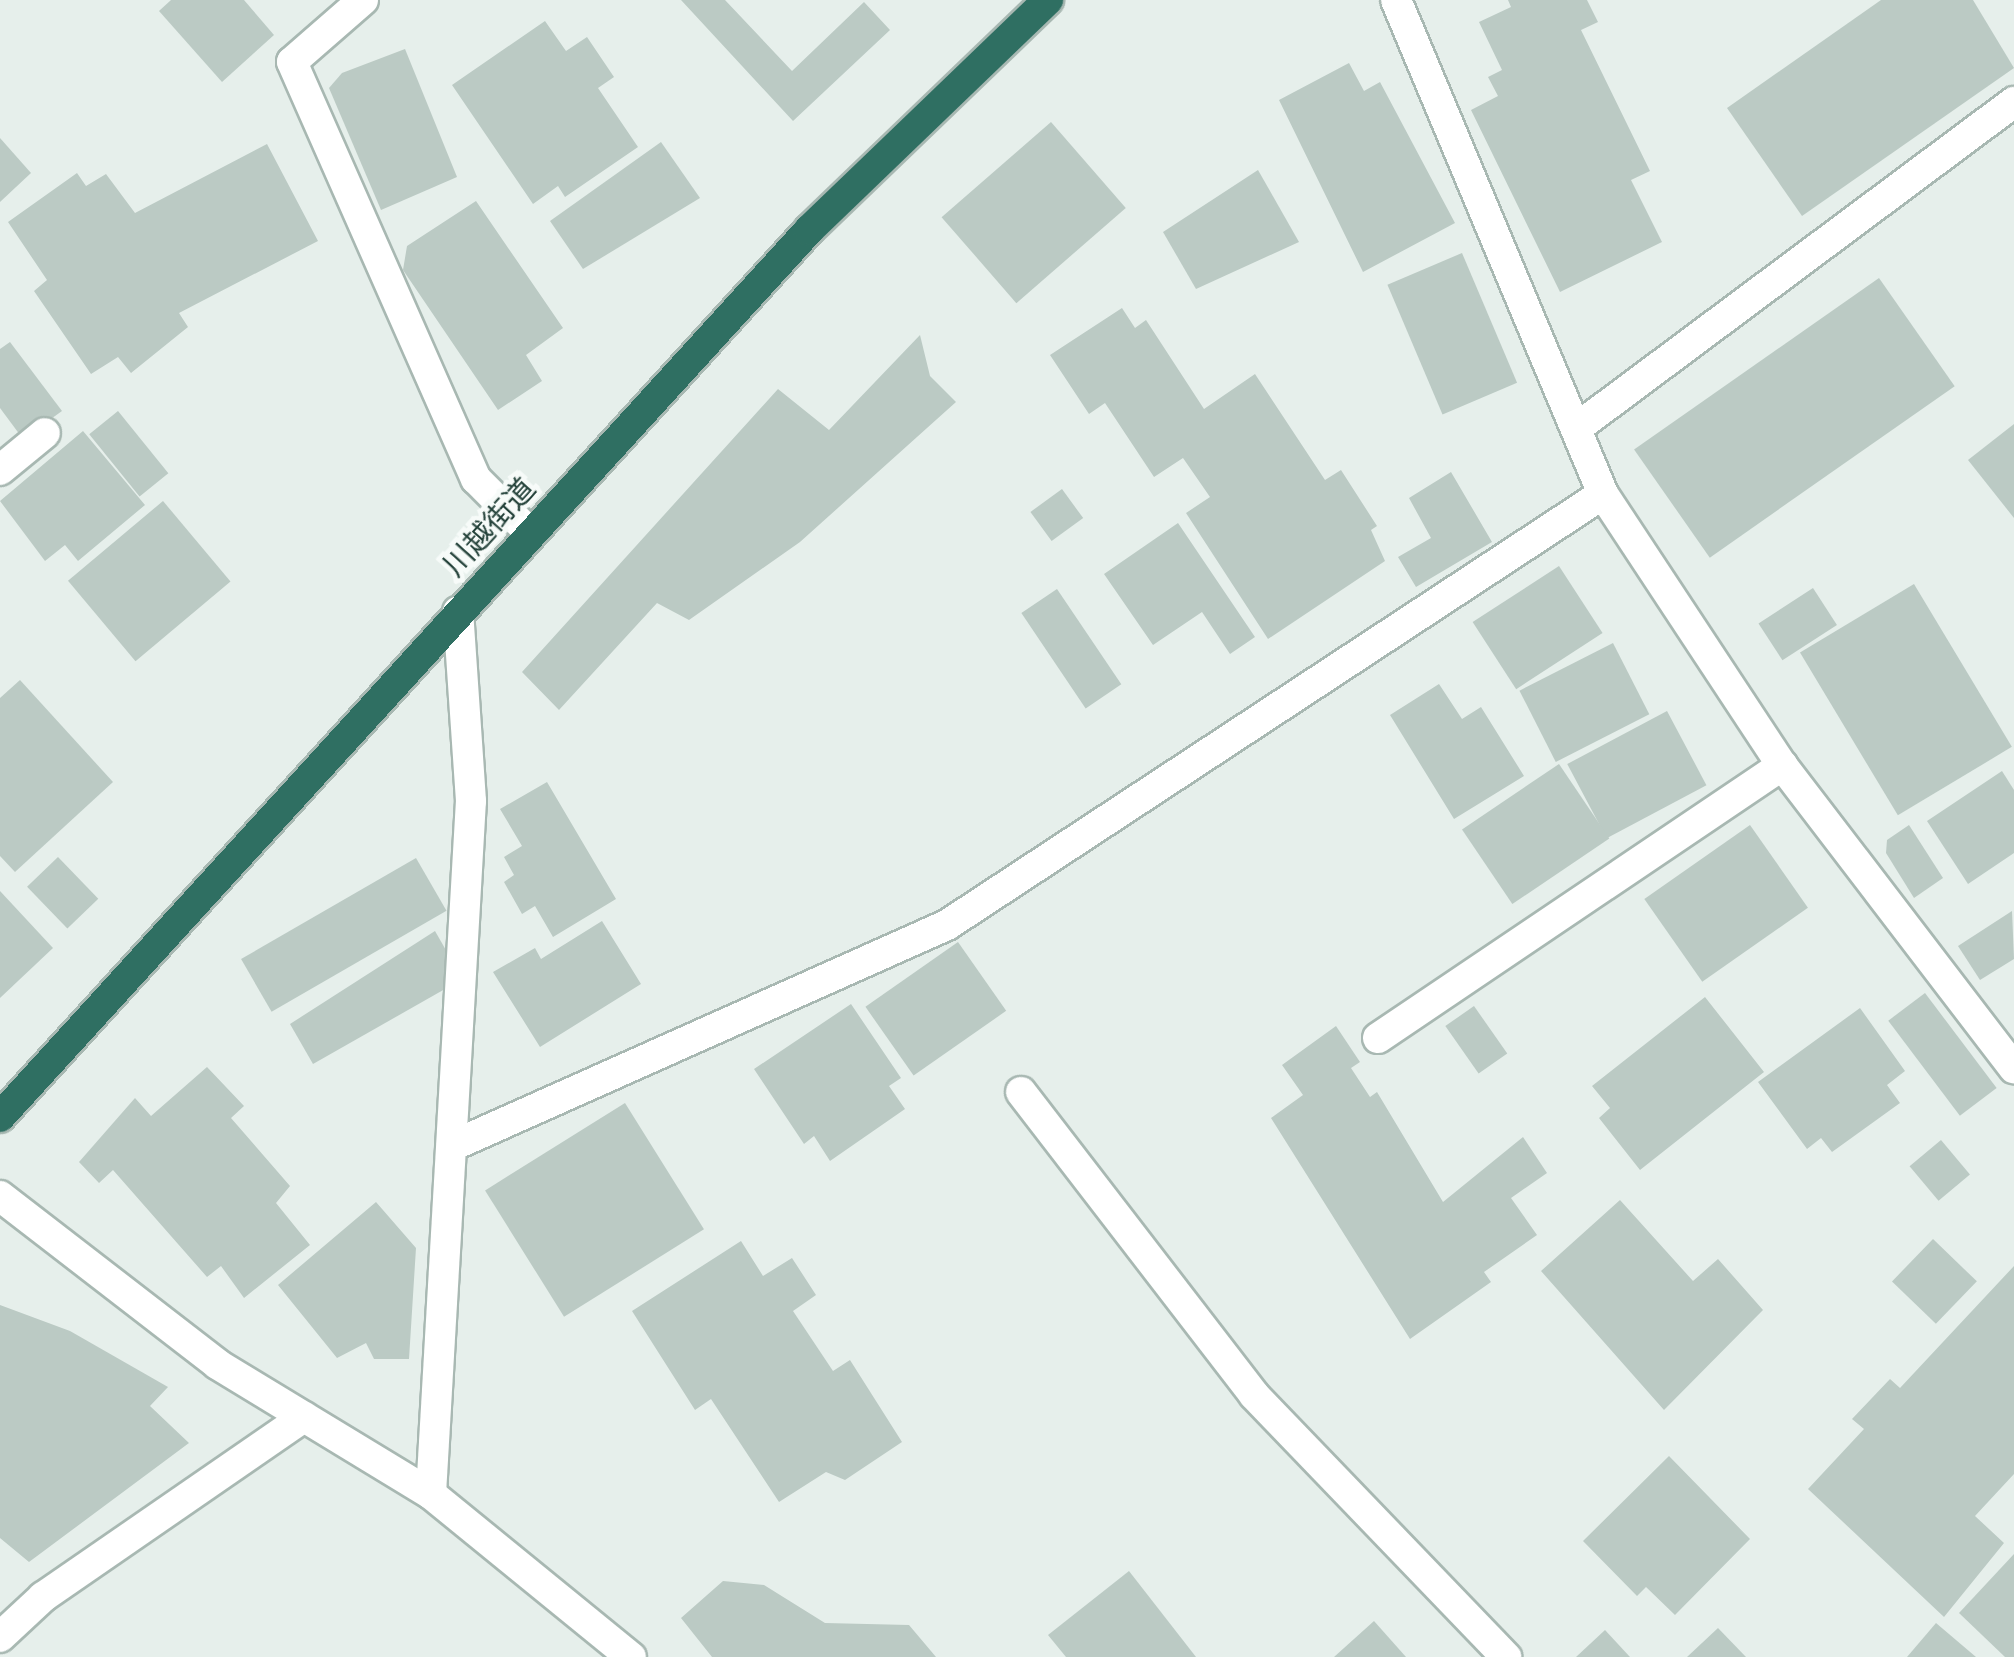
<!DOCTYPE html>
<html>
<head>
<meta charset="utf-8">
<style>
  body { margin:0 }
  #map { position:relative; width:2014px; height:1657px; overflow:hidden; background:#e6efeb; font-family:Lato,"Noto Sans JP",sans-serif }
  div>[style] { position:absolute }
  .building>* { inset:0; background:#bbcac4; transform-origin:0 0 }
  .roads { filter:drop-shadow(2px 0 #a8b8b2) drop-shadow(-2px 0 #a8b8b2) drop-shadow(0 2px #a8b8b2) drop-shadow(0 -2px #a8b8b2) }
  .minor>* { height:30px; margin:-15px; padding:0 15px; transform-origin:15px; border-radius:15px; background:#fff }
  .highway>* { height:30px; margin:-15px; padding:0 15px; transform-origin:15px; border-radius:15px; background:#2f6f62 }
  span { translate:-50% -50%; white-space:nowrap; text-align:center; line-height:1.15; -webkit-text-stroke:9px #f7fbf9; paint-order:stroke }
  .street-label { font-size:30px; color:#24423a }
</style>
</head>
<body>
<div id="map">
  <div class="building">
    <i style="clip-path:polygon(171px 0,244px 0,274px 35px,222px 82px,159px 11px)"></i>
    <i style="clip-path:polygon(681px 0,725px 0,792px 71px,864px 2px,890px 30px,793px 121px)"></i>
    <i style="clip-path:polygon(1508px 0,1587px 0,1598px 22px,1581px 30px,1650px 171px,1631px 180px,1662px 242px,1560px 292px,1471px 110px,1498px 96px,1488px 77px,1502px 70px,1479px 22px,1511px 7px)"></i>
    <i style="clip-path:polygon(1881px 0,1973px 0,2014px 68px,1802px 216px,1727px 108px)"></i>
    <i style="clip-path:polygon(545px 21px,566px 51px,587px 37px,614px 77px,598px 88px,638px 147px,565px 197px,558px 186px,533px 204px,452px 85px)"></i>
    <i style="clip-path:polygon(405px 49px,457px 177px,381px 210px,329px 88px,342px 73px)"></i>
    <i style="clip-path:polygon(1349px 63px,1364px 91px,1380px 82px,1455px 223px,1363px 272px,1279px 100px)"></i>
    <i style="left:1051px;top:122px;width:114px;height:145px;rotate:49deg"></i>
    <i style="clip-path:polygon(0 138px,31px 173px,0 202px)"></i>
    <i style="clip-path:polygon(661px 142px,700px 198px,583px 269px,550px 221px)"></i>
    <i style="clip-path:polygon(267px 144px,318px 241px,179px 313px,188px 327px,131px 373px,118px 357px,91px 374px,34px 291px,47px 280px,8px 222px,77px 173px,86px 186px,106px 174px,135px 213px)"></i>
    <i style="clip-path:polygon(1258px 170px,1299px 242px,1196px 289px,1163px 232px)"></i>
    <i style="clip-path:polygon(476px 201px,563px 328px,526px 355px,542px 381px,498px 410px,403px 270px,407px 246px)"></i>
    <i style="left:1462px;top:253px;width:141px;height:81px;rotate:67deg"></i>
    <i style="left:1879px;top:278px;width:132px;height:299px;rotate:55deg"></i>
    <i style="clip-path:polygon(1122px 308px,1135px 328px,1146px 320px,1204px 409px,1255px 374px,1325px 480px,1341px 470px,1377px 526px,1371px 530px,1385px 561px,1268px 639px,1186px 513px,1210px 497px,1183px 458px,1154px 477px,1105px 403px,1089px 414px,1050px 355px)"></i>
    <i style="clip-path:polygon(920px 335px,930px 376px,956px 402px,800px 542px,689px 620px,657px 603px,559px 710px,522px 672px,778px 389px,829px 430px)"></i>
    <i style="clip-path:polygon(10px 342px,62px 411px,23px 439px,0 408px,0 349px)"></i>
    <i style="left:118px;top:411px;width:80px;height:37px;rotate:51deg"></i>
    <i style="clip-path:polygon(2014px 424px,2014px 518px,1968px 460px)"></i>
    <i style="clip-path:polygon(83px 431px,145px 505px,78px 561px,65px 545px,45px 561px,0 501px)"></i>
    <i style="clip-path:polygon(1451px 472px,1492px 542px,1416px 587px,1398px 557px,1431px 538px,1409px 498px)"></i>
    <i style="left:1062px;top:489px;width:36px;height:39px;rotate:54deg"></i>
    <i style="left:163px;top:501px;width:105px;height:124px;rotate:50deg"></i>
    <i style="clip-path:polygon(1178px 523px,1255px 637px,1230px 654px,1202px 612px,1153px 645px,1104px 574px)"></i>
    <i style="left:1559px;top:566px;width:80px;height:103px;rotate:57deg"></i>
    <i style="left:1914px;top:584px;width:190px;height:133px;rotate:59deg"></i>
    <i style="left:1813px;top:588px;width:44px;height:65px;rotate:57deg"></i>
    <i style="left:1057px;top:589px;width:115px;height:43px;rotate:56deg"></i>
    <i style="left:1613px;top:643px;width:80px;height:105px;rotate:63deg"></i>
    <i style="clip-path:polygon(20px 680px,113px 782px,15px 872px,0 856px,0 698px)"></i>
    <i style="clip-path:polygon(1439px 684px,1462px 719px,1481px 707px,1524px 776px,1454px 819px,1390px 715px)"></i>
    <i style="left:1667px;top:711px;width:84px;height:113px;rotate:62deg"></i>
    <i style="left:1559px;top:764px;width:90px;height:117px;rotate:56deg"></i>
    <i style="clip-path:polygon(2002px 771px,2014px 790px,2014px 853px,1968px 884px,1927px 821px)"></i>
    <i style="clip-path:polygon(547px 782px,616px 899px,553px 937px,535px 906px,522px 914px,504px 882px,514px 875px,504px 857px,522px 846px,500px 809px)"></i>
    <i style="left:1750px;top:825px;width:101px;height:129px;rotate:55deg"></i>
    <i style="clip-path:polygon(1909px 825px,1943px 878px,1914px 898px,1886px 853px,1887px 840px)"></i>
    <i style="left:58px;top:857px;width:58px;height:43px;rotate:46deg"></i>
    <i style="left:416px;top:858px;width:61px;height:202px;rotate:60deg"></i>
    <i style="clip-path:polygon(0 891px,53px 948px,0 998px)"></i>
    <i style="clip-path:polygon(2012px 911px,2014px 959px,1980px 980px,1958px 946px)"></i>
    <i style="clip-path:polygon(602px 921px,641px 984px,540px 1047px,493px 972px,535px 948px,541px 959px)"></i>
    <i style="clip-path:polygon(435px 931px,447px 952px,445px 989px,313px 1064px,290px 1024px)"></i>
    <i style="left:958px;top:942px;width:84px;height:113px;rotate:55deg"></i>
    <i style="left:1925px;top:993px;width:119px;height:46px;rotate:53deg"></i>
    <i style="clip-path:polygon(1705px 997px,1764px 1072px,1640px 1170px,1599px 1118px,1610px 1108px,1592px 1086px)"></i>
    <i style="clip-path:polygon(851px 1004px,901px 1078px,889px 1086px,905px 1109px,830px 1161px,814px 1136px,804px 1144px,754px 1069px)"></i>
    <i style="left:1474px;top:1006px;width:58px;height:35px;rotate:55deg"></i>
    <i style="clip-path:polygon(1860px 1008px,1905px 1071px,1887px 1085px,1900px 1103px,1832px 1152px,1821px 1138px,1807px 1149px,1758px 1082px)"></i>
    <i style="clip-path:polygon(1336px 1026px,1360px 1062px,1351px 1068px,1370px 1097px,1377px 1092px,1443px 1202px,1523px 1137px,1547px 1173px,1511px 1198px,1537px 1235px,1484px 1272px,1491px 1282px,1410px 1339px,1271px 1118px,1303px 1095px,1282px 1065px)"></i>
    <i style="clip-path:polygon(207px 1067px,244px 1106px,231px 1118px,290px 1186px,276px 1203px,310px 1245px,244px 1298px,221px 1266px,207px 1277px,113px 1170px,99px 1183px,79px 1162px,135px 1098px,151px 1116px)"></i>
    <i style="left:625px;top:1103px;width:149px;height:165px;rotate:58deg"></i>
    <i style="left:1941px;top:1140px;width:45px;height:41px;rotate:50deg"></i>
    <i style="clip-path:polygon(1620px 1200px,1693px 1281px,1718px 1259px,1763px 1310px,1664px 1410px,1541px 1271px)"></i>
    <i style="clip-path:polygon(376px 1202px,416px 1248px,409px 1359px,374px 1359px,366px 1343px,337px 1358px,278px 1285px)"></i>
    <i style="left:1933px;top:1239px;width:61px;height:59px;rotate:44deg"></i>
    <i style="clip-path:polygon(741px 1241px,763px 1276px,792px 1258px,816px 1295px,793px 1311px,833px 1371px,850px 1360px,902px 1442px,845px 1480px,826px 1472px,779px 1502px,711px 1399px,695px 1410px,632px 1311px)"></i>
    <i style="clip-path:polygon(2014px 1266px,2014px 1474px,1975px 1516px,2004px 1543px,1944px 1617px,1808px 1489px,1864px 1429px,1852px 1419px,1890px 1379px,1900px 1388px)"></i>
    <i style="clip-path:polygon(0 1305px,70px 1331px,168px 1387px,150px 1406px,189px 1443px,29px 1562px,0 1538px)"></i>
    <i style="clip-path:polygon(1669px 1456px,1750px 1539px,1675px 1615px,1646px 1587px,1637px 1596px,1583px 1541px)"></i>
    <i style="clip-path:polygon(2014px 1554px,2014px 1657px,2005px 1657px,1959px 1613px)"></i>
    <i style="clip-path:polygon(1129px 1571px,1196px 1657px,1066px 1657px,1048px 1635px)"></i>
    <i style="clip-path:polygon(723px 1581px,764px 1585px,825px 1623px,909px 1625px,936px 1657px,712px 1657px,681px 1618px)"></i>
    <i style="clip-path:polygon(1374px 1621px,1406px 1657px,1334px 1657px)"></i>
    <i style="clip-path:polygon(1936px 1623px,1976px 1657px,1907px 1657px)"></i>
    <i style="clip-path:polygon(1718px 1628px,1746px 1657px,1687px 1657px)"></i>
    <i style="clip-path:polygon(1605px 1630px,1630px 1657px,1576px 1657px)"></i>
  </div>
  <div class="roads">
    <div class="minor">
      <i style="left:363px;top:0;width:94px;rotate:138.9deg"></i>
      <i style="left:292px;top:62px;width:456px;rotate:66.2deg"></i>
      <i style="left:476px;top:479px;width:75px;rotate:45deg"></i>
      <i style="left:1396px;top:0;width:536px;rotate:67.26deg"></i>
      <i style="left:1603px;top:494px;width:325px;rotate:56.6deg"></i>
      <i style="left:1782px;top:765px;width:382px;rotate:52.6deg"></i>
      <i style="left:1578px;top:427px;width:544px;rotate:-36.7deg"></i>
      <i style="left:0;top:470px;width:58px;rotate:-39.4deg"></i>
      <i style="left:1378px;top:1038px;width:488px;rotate:-34deg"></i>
      <i style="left:1021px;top:1092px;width:382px;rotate:52.4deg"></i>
      <i style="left:1254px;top:1395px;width:364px;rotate:46.1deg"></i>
      <i style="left:452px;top:1146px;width:542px;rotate:-24.06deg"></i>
      <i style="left:947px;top:925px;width:785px;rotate:-33.31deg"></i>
      <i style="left:0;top:1196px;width:274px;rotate:37.7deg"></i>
      <i style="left:217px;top:1364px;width:250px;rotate:31.3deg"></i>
      <i style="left:431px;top:1494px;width:258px;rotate:39.2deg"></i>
      <i style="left:431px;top:1494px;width:694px;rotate:-86.7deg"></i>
      <i style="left:471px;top:801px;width:190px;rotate:-93.9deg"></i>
      <i style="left:0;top:1637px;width:59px;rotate:-42.9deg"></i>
      <i style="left:43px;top:1597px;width:317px;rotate:-34.6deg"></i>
    </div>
    <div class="highway">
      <i style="left:0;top:1117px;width:1201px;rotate:-47.63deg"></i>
      <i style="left:809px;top:230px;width:332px;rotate:-43.9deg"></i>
    </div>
  </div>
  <div class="street-label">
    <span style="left:488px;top:526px;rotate:-48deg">川越街道</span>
  </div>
</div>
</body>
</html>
